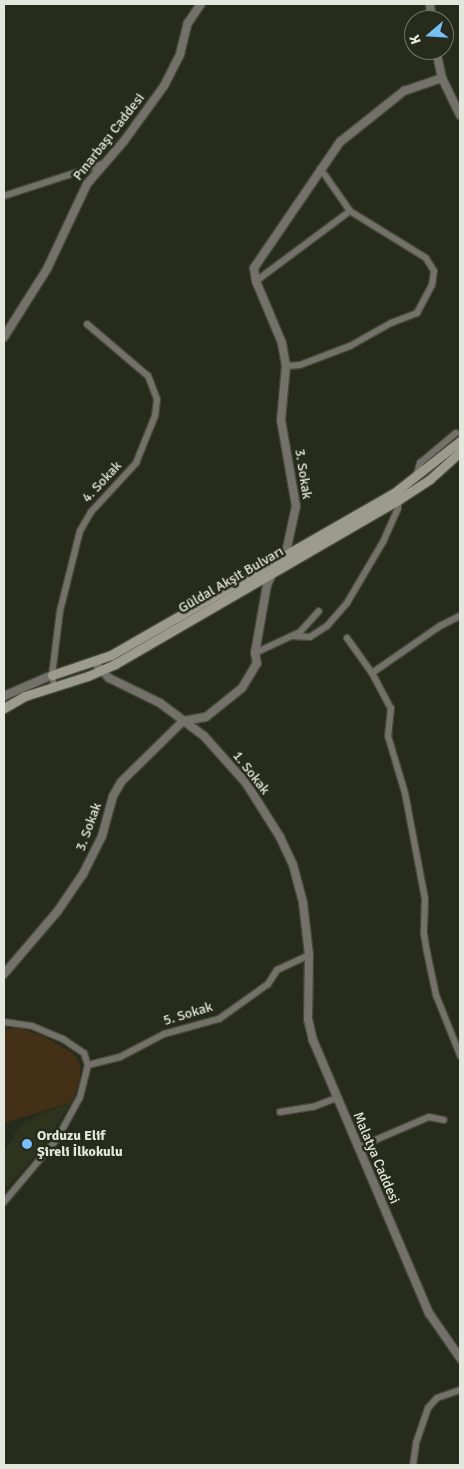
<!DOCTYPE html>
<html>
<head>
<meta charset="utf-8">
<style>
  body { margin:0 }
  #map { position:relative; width:464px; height:1469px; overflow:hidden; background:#262b1b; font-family:Signika,sans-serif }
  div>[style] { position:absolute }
  .built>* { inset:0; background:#2d331d }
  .green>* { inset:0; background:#433016 }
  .roads { filter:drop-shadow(1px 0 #44493a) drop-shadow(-1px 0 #44493a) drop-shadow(0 1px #44493a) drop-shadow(0 -1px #44493a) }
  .minor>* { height:6px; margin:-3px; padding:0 3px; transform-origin:3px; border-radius:3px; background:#737169 }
  .tertiary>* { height:8px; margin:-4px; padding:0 4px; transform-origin:4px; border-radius:4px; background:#737169 }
  .secondary>* { height:9px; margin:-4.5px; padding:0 4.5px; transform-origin:4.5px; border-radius:4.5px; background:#9d9b8d }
  .dots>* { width:14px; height:14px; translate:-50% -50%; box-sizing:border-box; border:2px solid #262b1b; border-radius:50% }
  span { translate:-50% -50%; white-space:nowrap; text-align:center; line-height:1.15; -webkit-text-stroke:5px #262b1b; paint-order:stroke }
  .street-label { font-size:14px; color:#e3e7dd }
  .poi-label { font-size:14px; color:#e3e7dd; font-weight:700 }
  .left { translate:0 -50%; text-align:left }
  .frame { position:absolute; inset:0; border:5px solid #e3e7dd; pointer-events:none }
  .north { position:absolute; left:404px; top:10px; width:50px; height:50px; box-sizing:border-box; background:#262b1b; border:1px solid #727669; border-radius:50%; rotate:251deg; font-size:14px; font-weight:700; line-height:20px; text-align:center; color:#e3e7dd }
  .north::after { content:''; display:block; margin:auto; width:18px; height:22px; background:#76c0f7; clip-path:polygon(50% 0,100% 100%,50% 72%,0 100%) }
</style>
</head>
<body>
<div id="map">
  <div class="built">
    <i style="clip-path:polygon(72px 1102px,38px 1153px,4px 1190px,4px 1151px,15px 1137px,13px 1135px,27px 1119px,30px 1122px,37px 1115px)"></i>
  </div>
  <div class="green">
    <i style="clip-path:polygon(20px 1028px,43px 1036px,73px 1053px,80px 1064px,80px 1079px,72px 1102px,4px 1123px,4px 1029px)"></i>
  </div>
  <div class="roads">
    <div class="minor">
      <i style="left:4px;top:196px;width:106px;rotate:-18.1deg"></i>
      <i style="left:256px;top:281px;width:117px;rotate:-36.7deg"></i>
      <i style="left:286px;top:366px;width:14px;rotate:-4deg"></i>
      <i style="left:300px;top:365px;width:53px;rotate:-20.8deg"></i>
      <i style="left:350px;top:346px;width:47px;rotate:-29.3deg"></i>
      <i style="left:391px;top:323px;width:28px;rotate:-21deg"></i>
      <i style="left:417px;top:313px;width:32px;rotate:-62deg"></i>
      <i style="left:432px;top:285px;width:14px;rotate:-82deg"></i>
      <i style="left:434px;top:271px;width:15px;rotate:-122deg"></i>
      <i style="left:426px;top:258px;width:89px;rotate:-148.3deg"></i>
      <i style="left:350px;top:211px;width:52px;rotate:-124.9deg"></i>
      <i style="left:416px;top:477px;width:15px;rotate:-74deg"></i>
      <i style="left:420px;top:463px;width:47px;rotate:-39.8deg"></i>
      <i style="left:292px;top:636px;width:18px;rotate:3deg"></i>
      <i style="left:310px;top:637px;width:20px;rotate:-33deg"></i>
      <i style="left:327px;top:626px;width:30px;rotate:-49deg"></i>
      <i style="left:347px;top:603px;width:71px;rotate:-59.5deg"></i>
      <i style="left:383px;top:542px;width:37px;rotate:-66deg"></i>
      <i style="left:398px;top:508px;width:8px;rotate:-90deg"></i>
      <i style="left:347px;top:638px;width:43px;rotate:54.5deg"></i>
      <i style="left:372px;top:673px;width:40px;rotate:62deg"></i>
      <i style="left:391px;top:708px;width:28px;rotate:96deg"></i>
      <i style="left:388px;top:736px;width:59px;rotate:73.4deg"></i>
      <i style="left:405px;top:793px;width:108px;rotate:79.3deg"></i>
      <i style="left:425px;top:899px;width:35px;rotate:92deg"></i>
      <i style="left:424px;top:934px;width:18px;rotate:81deg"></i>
      <i style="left:427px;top:952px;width:44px;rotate:78.2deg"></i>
      <i style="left:436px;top:995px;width:65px;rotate:68.2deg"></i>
      <i style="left:255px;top:653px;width:50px;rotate:-25deg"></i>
      <i style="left:300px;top:632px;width:28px;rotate:-48deg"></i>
      <i style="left:372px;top:673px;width:83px;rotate:-34.7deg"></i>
      <i style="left:440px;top:626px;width:22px;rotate:-27deg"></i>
      <i style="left:54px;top:687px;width:12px;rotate:-99deg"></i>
      <i style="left:52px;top:675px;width:64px;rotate:-82.9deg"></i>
      <i style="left:60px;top:611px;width:82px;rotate:-76deg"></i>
      <i style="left:80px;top:531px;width:22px;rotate:-60deg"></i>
      <i style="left:91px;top:512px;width:67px;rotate:-47.4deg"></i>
      <i style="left:136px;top:463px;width:51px;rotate:-68deg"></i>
      <i style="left:155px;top:416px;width:17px;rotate:-83deg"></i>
      <i style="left:157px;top:399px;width:25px;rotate:-111deg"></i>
      <i style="left:148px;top:376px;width:80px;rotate:-139.6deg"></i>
      <i style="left:4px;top:1022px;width:28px;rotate:8deg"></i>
      <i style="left:32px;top:1026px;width:34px;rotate:23deg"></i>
      <i style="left:63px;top:1039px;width:25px;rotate:34deg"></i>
      <i style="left:84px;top:1053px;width:13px;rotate:72deg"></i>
      <i style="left:88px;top:1065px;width:33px;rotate:104deg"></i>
      <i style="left:80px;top:1097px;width:48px;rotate:118.7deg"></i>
      <i style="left:57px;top:1139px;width:82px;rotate:130.1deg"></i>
      <i style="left:88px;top:1065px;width:33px;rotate:-14deg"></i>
      <i style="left:120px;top:1057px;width:50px;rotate:-27.6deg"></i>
      <i style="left:164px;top:1034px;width:57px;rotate:-15.3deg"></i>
      <i style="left:219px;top:1019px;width:60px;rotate:-35.5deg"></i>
      <i style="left:268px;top:984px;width:17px;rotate:-57deg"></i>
      <i style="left:277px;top:970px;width:35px;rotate:-25deg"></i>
      <i style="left:280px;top:1112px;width:33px;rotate:-9deg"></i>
      <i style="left:313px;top:1107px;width:25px;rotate:-21deg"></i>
      <i style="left:359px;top:1147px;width:76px;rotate:-23.2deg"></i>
      <i style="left:429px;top:1117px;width:15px;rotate:11deg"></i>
      <i style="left:413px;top:1465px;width:22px;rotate:-82deg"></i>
      <i style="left:416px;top:1443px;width:37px;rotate:-71deg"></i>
      <i style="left:428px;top:1408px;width:13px;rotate:-48deg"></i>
      <i style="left:437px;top:1398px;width:24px;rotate:-19deg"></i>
    </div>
    <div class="tertiary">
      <i style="left:430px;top:4px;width:16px;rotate:83deg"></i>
      <i style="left:436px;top:50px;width:29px;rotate:78deg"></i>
      <i style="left:442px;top:78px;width:41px;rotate:64.1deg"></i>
      <i style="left:4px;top:337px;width:80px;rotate:-57.7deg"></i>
      <i style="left:47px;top:269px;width:94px;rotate:-64.8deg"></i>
      <i style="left:87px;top:184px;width:57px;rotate:-49.3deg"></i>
      <i style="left:124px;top:141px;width:68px;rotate:-54deg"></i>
      <i style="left:164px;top:86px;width:36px;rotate:-63deg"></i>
      <i style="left:180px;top:54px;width:32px;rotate:-76deg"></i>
      <i style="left:188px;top:23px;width:23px;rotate:-56deg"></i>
      <i style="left:285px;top:557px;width:52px;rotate:-77.8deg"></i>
      <i style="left:296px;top:506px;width:87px;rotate:-99.9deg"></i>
      <i style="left:281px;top:420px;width:54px;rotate:-84.7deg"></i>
      <i style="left:286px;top:366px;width:23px;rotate:-100deg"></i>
      <i style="left:282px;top:343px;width:67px;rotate:-112.8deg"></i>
      <i style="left:256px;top:281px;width:13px;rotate:-99deg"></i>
      <i style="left:254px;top:268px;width:153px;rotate:-55.7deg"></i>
      <i style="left:340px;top:142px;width:82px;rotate:-38.6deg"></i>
      <i style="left:404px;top:91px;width:40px;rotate:-18.9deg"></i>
      <i style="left:95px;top:663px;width:21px;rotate:47deg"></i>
      <i style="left:109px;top:678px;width:57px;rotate:26.1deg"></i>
      <i style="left:160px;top:703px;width:55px;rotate:36.9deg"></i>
      <i style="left:204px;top:736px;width:63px;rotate:48.2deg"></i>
      <i style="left:246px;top:783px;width:64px;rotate:57.8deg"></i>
      <i style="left:280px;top:837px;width:31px;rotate:65deg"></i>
      <i style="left:293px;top:865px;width:39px;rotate:75deg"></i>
      <i style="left:303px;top:903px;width:52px;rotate:83.4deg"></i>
      <i style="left:309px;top:955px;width:64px;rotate:90.9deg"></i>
      <i style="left:308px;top:1019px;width:22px;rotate:77deg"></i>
      <i style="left:313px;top:1040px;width:297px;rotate:67deg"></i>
      <i style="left:429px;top:1313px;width:55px;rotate:55.4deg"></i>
      <i style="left:4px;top:696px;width:52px;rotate:-23.6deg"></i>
      <i style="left:4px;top:974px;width:82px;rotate:-49.5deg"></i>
      <i style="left:57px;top:912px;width:46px;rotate:-55.6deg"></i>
      <i style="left:83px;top:874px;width:42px;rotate:-63.4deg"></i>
      <i style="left:102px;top:836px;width:41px;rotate:-74.6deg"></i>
      <i style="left:113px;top:796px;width:16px;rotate:-60deg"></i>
      <i style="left:121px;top:782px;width:87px;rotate:-44.5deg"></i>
      <i style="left:183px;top:721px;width:23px;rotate:-10deg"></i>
      <i style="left:206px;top:717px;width:46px;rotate:-38.9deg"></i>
      <i style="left:242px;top:688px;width:29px;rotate:-59deg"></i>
      <i style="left:257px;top:663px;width:10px;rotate:-101deg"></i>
      <i style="left:255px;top:653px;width:69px;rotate:-80deg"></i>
      <i style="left:267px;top:585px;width:17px;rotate:-65deg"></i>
    </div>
    <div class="secondary">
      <i style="left:52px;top:675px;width:62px;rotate:-18.7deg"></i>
      <i style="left:111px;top:655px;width:326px;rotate:-29.8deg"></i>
      <i style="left:394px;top:493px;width:84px;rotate:-38.2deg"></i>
      <i style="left:4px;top:708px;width:24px;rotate:-30deg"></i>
      <i style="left:25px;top:696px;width:66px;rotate:-17.6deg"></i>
      <i style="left:88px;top:676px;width:30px;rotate:-24deg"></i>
      <i style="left:115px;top:664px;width:327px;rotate:-30.1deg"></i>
      <i style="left:398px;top:500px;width:38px;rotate:-33deg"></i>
      <i style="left:430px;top:479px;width:40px;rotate:-42deg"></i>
    </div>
  </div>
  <div class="dots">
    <i style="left:27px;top:1144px;background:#76c0f7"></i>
  </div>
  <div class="street-label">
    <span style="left:109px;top:137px;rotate:-52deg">Pınarbaşı Caddesi</span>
    <span style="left:303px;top:474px;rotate:81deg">3. Sokak</span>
    <span style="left:102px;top:482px;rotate:-47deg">4. Sokak</span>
    <span style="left:231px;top:580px;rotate:-30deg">Güldal Akşit Bulvarı</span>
    <span style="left:251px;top:773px;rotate:52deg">1. Sokak</span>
    <span style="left:89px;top:827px;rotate:-70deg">3. Sokak</span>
    <span style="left:188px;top:1014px;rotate:-17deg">5. Sokak</span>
    <span style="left:376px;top:1158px;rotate:67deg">Malatya Caddesi</span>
  </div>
  <div class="poi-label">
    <span class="left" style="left:37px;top:1144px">Orduzu Elif<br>Şireli İlkokulu</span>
  </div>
  <div class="frame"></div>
  <div class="north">K</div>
</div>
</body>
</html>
